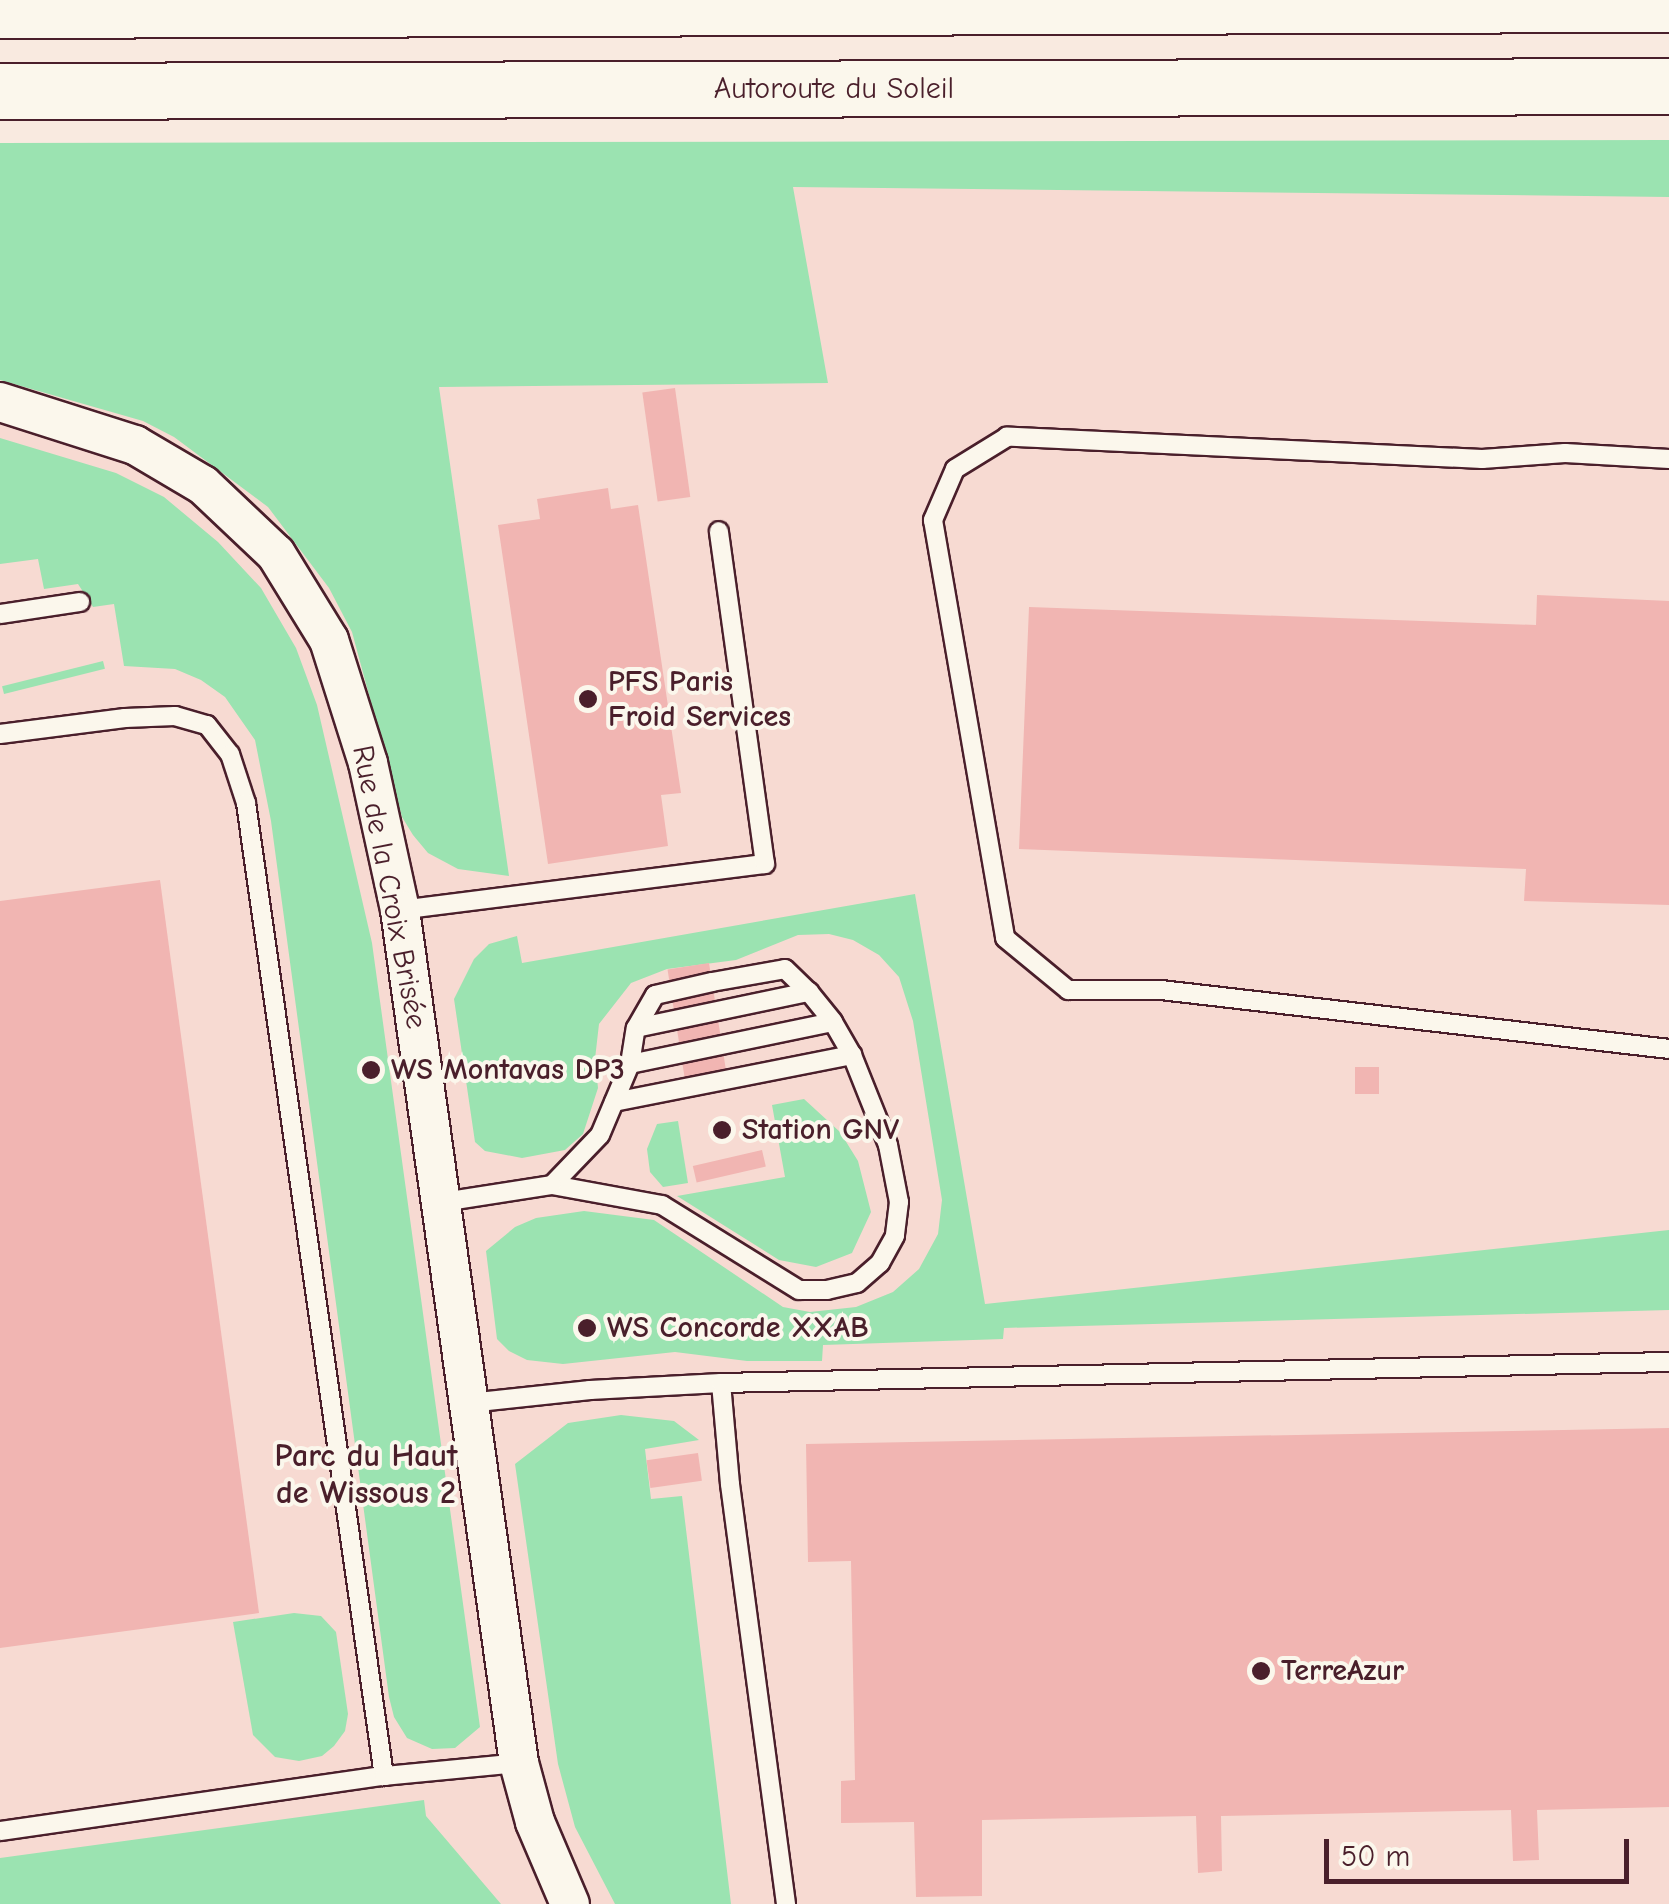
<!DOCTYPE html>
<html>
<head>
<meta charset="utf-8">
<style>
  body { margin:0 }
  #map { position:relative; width:1669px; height:1904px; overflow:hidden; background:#f9eae0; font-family:"Comic Neue",sans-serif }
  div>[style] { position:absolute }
  .built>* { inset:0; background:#f7dad2; transform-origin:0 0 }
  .green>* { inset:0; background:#9be3b1; transform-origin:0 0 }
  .building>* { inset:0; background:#f1b5b2; transform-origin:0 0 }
  .roads { filter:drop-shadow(2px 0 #4a1f2b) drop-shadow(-2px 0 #4a1f2b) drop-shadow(0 2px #4a1f2b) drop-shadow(0 -2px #4a1f2b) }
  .lane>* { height:18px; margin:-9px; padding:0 9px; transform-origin:9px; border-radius:9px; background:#fbf7ec }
  .street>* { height:38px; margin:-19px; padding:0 19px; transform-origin:19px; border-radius:19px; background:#fbf7ec }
  .highway>* { height:55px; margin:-27.5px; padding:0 27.5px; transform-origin:27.5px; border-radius:27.5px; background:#fbf7ec }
  .dots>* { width:28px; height:28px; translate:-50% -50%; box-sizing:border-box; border:5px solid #fbf7ec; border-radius:50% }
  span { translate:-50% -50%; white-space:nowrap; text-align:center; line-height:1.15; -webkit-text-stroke:8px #fbf7ec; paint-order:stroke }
  .street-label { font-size:30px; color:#4a1f2b }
  .poi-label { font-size:30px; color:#4a1f2b; font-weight:700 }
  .left { translate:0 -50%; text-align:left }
  .neighbourhood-label { font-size:32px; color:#4a1f2b; font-weight:700 }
  .scale { position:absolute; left:1324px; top:1839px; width:305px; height:45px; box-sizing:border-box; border:5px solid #4a1f2b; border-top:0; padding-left:12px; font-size:30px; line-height:35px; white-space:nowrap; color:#4a1f2b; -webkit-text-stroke:8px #fbf7ec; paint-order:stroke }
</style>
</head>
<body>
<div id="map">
  <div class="built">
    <i style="left:0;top:181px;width:1669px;height:1723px"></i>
  </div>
  <div class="green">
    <i style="clip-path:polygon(1669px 140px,1669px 197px,793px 187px,828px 383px,439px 387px,509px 876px,458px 869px,428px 853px,413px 835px,402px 817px,352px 632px,329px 588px,268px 507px,174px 437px,143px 421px,0 380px,0 143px)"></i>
    <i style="clip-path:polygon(0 438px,116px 473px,164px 497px,218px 542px,261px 588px,296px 648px,317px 705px,372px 943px,480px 1727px,455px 1748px,432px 1749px,407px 1738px,394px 1717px,389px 1697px,271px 821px,255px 740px,225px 697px,201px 680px,175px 669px,124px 666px,114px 604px,93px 607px,78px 584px,44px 589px,38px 559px,0 564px)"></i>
    <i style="left:103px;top:661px;width:8px;height:104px;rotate:76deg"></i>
    <i style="clip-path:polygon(915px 894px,985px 1304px,1669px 1230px,1669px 1310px,1004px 1328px,1003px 1339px,823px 1345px,822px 1361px,747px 1361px,675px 1352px,563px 1364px,527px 1360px,509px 1351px,497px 1339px,486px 1251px,515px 1227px,536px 1218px,584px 1211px,654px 1220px,783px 1307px,810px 1312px,856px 1307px,893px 1292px,919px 1269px,938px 1234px,942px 1200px,913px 1021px,899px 977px,879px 955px,853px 940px,829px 934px,798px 935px,736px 960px,667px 969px,631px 983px,599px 1024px,595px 1059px,598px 1088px,583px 1134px,565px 1150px,522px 1158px,485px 1151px,475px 1142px,454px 999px,474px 959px,489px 944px,517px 936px,522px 963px)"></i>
    <i style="clip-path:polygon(804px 1099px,840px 1132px,858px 1161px,871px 1212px,852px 1253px,816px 1267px,779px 1260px,677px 1196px,785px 1177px,772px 1105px)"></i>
    <i style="clip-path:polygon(678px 1121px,688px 1183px,663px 1187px,650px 1172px,647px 1149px,657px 1124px)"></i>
    <i style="clip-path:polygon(621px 1415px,674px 1421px,699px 1440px,645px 1449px,651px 1499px,682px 1496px,731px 1904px,615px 1904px,575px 1827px,558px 1764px,515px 1464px,568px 1423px)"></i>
    <i style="clip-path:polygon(294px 1613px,321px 1616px,336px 1632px,348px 1714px,345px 1731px,334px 1746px,322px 1756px,299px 1761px,275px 1757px,253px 1735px,233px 1622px)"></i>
    <i style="clip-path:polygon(424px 1800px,426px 1816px,501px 1904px,0 1904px,0 1858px)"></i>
  </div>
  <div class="building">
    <i style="left:675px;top:388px;width:110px;height:33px;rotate:82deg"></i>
    <i style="clip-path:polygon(608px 488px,611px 509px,638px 505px,681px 793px,661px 795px,668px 846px,548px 864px,498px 525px,540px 519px,537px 499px)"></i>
    <i style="clip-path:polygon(1537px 595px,1669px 601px,1669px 905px,1524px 901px,1526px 869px,1019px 849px,1029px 607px,1536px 625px)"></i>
    <i style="clip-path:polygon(160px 880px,259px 1613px,0 1648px,0 901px)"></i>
    <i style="left:709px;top:963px;width:127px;height:42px;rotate:81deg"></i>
    <i style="left:376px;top:1058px;width:22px;height:14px;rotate:80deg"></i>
    <i style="left:1355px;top:1067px;width:24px;height:27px"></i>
    <i style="left:762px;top:1150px;width:17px;height:71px;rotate:77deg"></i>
    <i style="left:591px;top:1314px;width:25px;height:14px;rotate:81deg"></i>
    <i style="clip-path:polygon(1669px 1428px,1669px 1807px,1537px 1810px,1539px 1860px,1513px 1861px,1511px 1810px,1221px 1816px,1222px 1871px,1198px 1873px,1196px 1816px,982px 1820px,982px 1896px,916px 1897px,914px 1822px,841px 1823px,841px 1781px,855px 1780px,851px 1561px,808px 1562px,806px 1444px)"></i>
    <i style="left:698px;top:1453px;width:28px;height:52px;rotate:82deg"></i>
  </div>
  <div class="roads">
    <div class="lane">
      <i style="left:1669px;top:459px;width:104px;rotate:-176.7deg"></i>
      <i style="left:1565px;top:453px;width:83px;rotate:175.9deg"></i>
      <i style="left:1482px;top:459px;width:476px;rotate:-177.3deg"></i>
      <i style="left:1007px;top:437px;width:61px;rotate:148.4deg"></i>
      <i style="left:955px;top:469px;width:56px;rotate:113.3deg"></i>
      <i style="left:933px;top:520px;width:424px;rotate:80.2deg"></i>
      <i style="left:1005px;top:938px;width:82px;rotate:39.5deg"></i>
      <i style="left:1068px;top:990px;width:93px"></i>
      <i style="left:1161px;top:990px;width:511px;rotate:6.62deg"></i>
      <i style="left:0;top:614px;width:81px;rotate:-8.5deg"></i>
      <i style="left:0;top:734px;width:126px;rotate:-7.3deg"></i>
      <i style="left:125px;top:718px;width:50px;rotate:-2.3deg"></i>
      <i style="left:175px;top:716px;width:33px;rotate:16deg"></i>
      <i style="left:207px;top:725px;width:37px;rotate:52deg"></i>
      <i style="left:230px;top:754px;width:52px;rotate:71.9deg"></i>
      <i style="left:246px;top:803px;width:983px;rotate:81.93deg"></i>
      <i style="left:400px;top:910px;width:368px;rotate:-7.2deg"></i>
      <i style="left:765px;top:864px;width:336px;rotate:-97.9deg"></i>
      <i style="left:833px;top:1022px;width:38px;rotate:60deg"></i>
      <i style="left:852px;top:1055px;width:97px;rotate:68.2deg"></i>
      <i style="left:888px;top:1145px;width:58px;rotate:79.1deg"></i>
      <i style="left:899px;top:1202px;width:34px;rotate:97deg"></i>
      <i style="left:895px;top:1236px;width:31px;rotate:119deg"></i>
      <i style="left:880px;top:1263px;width:30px;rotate:139deg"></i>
      <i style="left:857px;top:1283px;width:31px;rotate:167deg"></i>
      <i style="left:827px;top:1290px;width:28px;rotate:180deg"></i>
      <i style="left:799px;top:1290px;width:161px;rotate:-148.2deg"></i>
      <i style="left:662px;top:1205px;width:112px;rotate:-169.7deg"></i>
      <i style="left:552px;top:1185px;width:69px;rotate:-46.2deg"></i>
      <i style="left:600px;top:1135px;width:77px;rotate:-67.1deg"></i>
      <i style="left:630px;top:1064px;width:207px;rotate:-11.7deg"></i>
      <i style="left:636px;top:1028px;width:38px;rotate:-60deg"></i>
      <i style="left:655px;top:995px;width:58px;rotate:-12.8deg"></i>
      <i style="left:712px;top:982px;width:74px;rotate:-10.1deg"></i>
      <i style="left:785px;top:969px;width:33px;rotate:44deg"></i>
      <i style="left:630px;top:1064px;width:36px;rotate:-81deg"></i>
      <i style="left:636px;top:1028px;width:177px;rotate:-11.8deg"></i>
      <i style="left:809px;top:992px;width:38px;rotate:51deg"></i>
      <i style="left:614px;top:1102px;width:243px;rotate:-11.2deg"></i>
      <i style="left:443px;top:1202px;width:110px;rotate:-8.9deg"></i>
      <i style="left:469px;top:1403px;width:122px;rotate:-6.1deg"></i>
      <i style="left:590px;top:1390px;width:131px;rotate:-3.1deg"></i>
      <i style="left:0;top:1831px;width:388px;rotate:-8.2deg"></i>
      <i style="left:384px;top:1776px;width:136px;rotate:-5.5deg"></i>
      <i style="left:786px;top:1904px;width:424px;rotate:-97.6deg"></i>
      <i style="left:730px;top:1484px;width:101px;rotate:-95.1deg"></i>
      <i style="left:721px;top:1383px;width:948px;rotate:-1.27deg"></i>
    </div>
    <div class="street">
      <i style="left:0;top:402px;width:142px;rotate:17.7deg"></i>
      <i style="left:135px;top:445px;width:79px;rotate:30.5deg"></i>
      <i style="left:203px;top:485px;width:100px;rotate:43.4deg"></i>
      <i style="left:276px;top:554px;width:101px;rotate:58.4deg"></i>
      <i style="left:329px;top:640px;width:129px;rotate:72.4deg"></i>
      <i style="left:368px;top:763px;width:150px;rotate:77.7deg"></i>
      <i style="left:400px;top:910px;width:861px;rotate:82.06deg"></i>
      <i style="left:519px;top:1763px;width:61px;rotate:74.8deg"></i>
      <i style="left:535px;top:1822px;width:89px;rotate:66.9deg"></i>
    </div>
    <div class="highway">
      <i style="left:0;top:10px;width:1669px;rotate:-0.21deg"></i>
      <i style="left:0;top:91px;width:1669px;rotate:-0.17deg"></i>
    </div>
  </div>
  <div class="dots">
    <i style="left:588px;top:699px;background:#4a1f2b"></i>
    <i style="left:371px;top:1070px;background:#4a1f2b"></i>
    <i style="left:722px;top:1130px;background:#4a1f2b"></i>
    <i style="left:587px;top:1328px;background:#4a1f2b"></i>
    <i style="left:1261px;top:1671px;background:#4a1f2b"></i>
  </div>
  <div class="street-label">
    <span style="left:834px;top:89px">Autoroute du Soleil</span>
    <span style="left:389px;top:887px;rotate:79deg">Rue de la Croix Brisée</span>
  </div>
  <div class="poi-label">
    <span class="left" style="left:608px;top:699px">PFS Paris<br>Froid Services</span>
    <span class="left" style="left:391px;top:1070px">WS Montavas DP3</span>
    <span class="left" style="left:742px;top:1130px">Station GNV</span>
    <span class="left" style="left:607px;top:1328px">WS Concorde XXAB</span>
    <span class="left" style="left:1281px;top:1671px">TerreAzur</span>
  </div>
  <div class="neighbourhood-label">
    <span style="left:366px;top:1475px">Parc du Haut<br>de Wissous 2</span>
  </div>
  <div class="scale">50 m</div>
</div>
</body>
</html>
